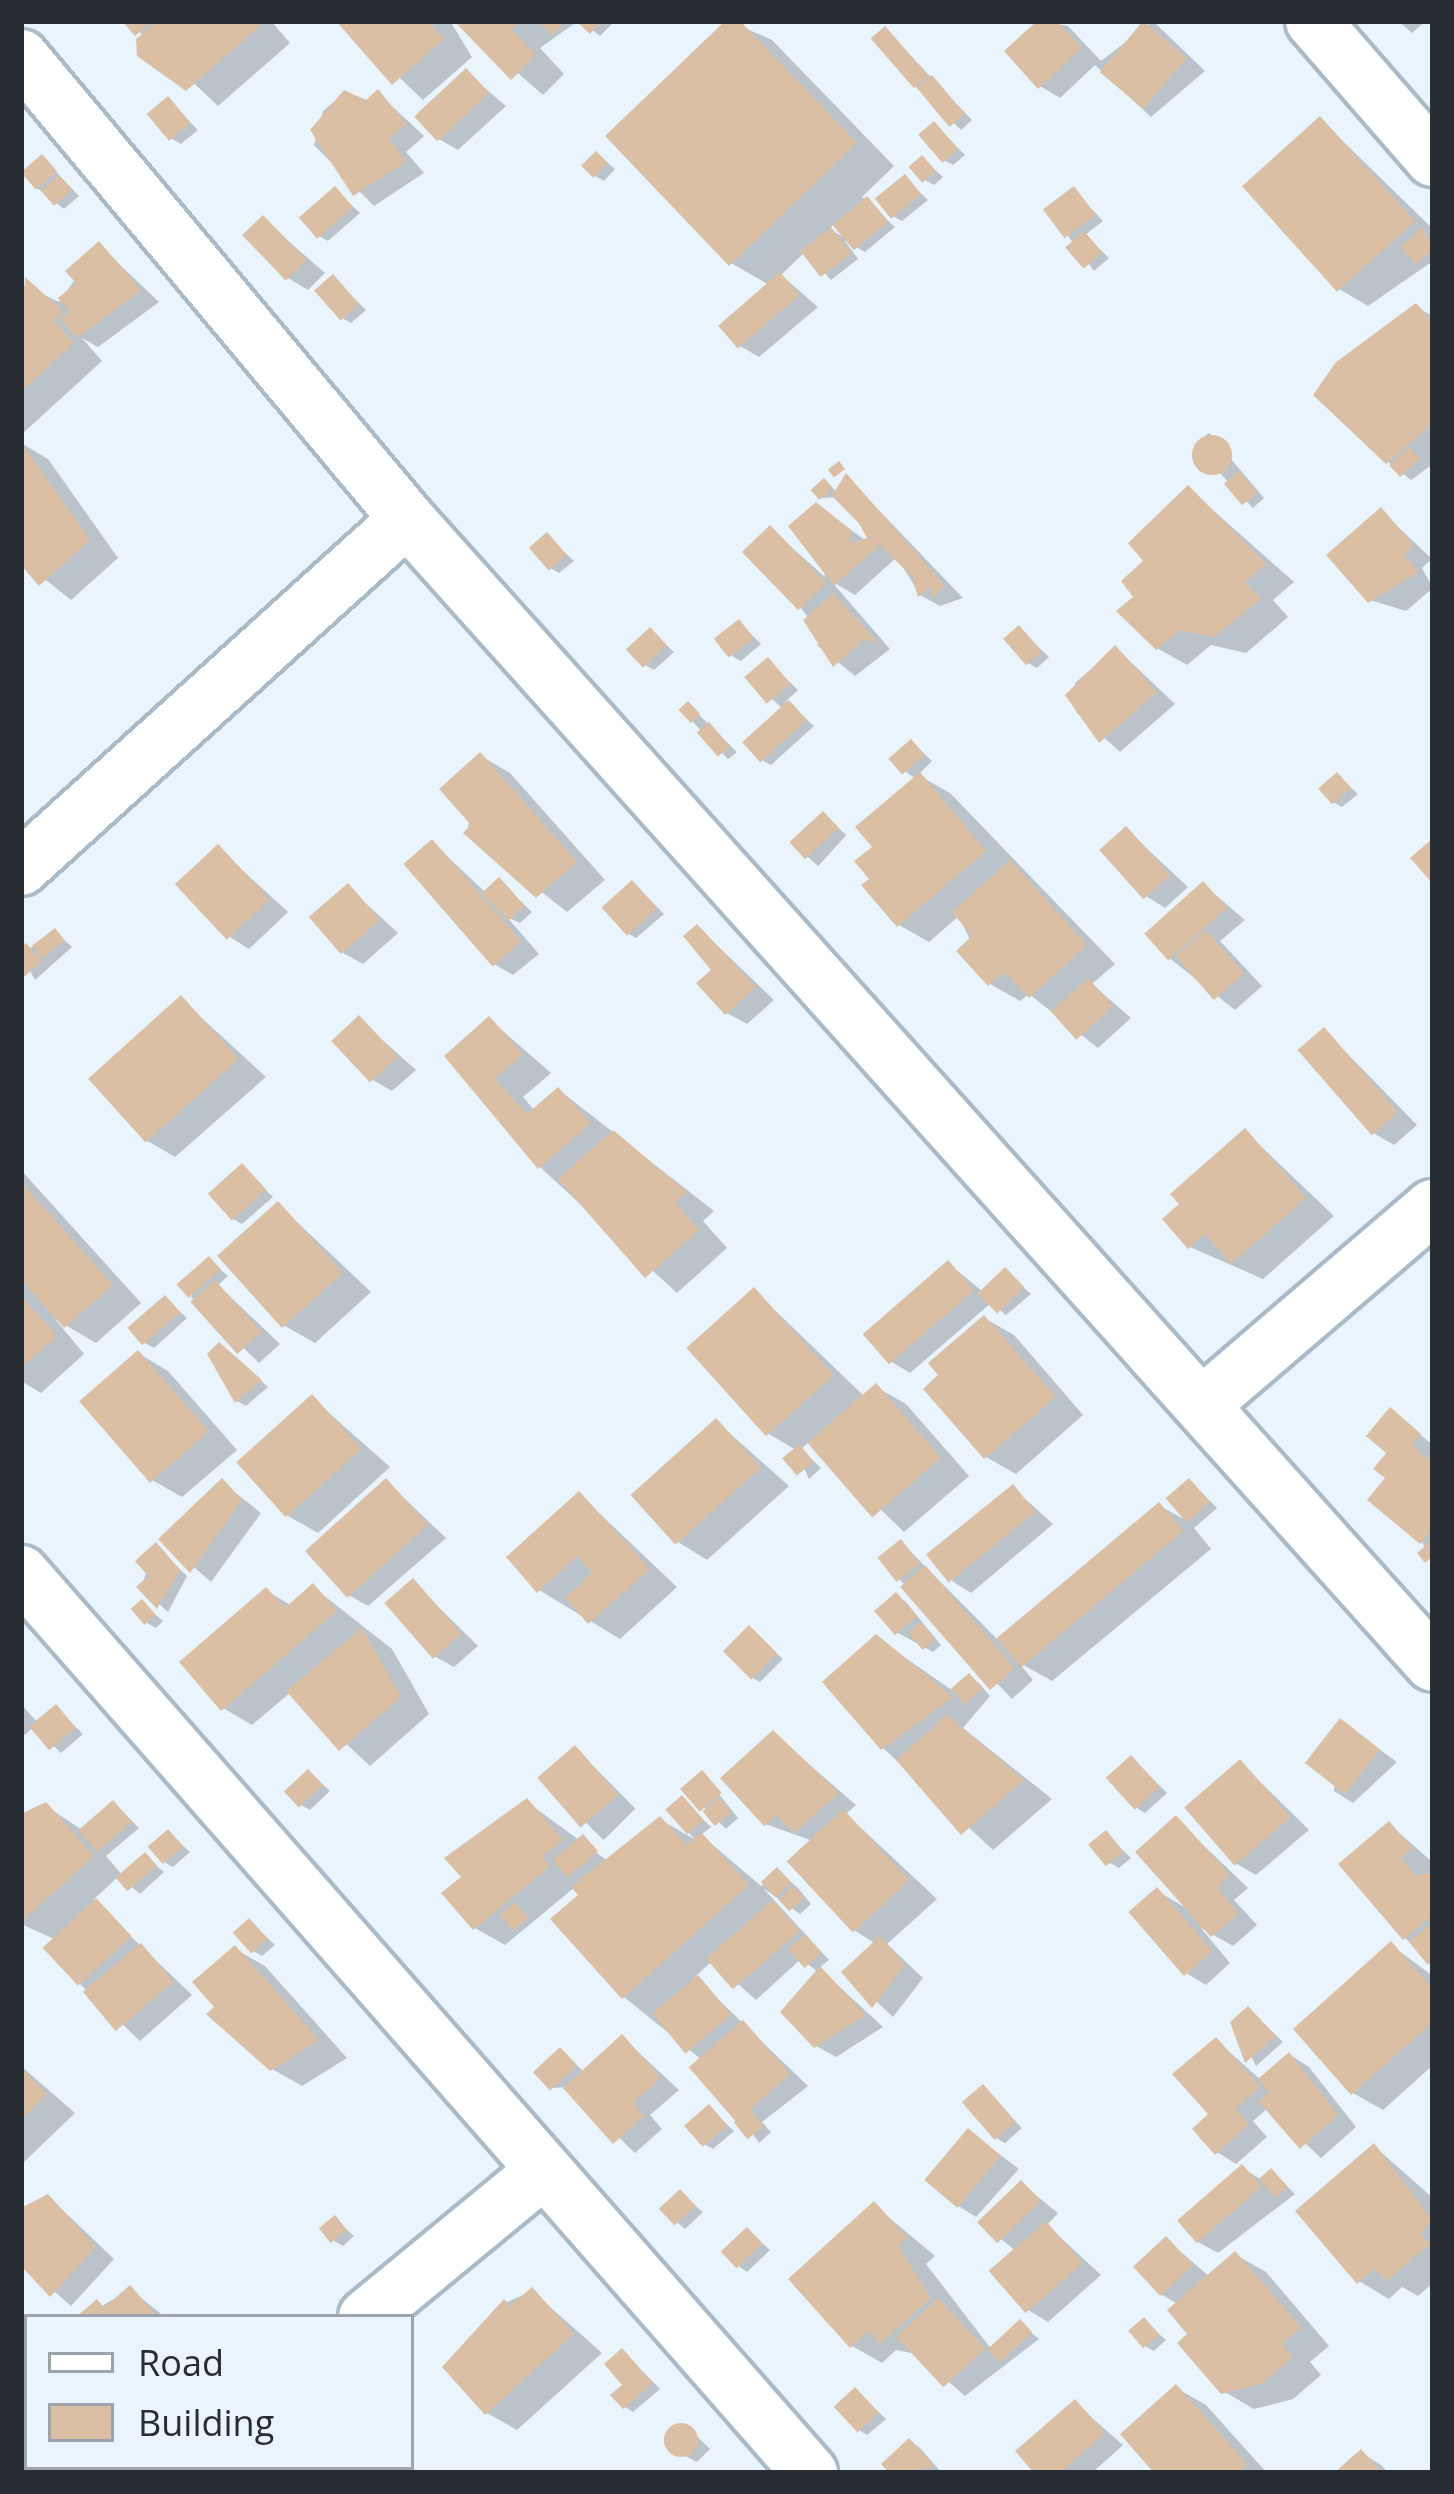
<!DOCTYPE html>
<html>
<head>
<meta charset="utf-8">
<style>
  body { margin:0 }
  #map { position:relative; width:1454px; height:2494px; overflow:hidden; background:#eaf4fd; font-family:"Open Sans",sans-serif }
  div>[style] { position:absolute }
  .shadow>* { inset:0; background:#0003; transform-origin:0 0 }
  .building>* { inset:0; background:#dabfa4; transform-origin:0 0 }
  .round { border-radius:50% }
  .roads { filter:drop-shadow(3px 0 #aabac7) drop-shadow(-3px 0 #aabac7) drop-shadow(0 3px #aabac7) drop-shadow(0 -3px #aabac7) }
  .minor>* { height:54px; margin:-27px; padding:0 27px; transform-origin:27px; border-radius:27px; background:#fff }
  span { translate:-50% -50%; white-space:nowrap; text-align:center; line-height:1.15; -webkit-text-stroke:10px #eaf4fd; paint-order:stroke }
  .frame { position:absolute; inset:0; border:24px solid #272d32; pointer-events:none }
  .legend { position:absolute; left:24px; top:2314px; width:390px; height:156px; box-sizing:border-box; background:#eaf4fd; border:3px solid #9ca4ac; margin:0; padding:15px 21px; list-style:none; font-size:36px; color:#272d32 }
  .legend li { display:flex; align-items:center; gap:24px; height:60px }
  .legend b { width:60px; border:3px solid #9ca4ac }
</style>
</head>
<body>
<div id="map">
  <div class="shadow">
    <i style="clip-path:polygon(128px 21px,271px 21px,290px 43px,218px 106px)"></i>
    <i style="clip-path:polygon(340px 21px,450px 21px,472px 57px,423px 100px)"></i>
    <i style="clip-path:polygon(458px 21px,578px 21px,540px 48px,564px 74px,543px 95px)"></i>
    <i style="clip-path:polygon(580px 21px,608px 21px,612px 24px,600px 36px)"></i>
    <i style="clip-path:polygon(evenodd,729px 21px,772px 40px,894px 166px,862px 197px,895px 227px,865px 252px,844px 240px,858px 259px,831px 280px,805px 252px,781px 275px,818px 307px,759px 357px,740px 346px,769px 285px,731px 263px,729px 21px,835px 223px,851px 241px,850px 241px,829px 229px,835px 223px)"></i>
    <i style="clip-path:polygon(1041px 21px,1068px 26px,1101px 61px,1153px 21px,1205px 71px,1151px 117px,1095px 65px,1060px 98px,1040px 86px)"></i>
    <i style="clip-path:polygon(1398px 21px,1426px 21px,1412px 33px)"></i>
    <i style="clip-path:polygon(885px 29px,972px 120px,961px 130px,915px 86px)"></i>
    <i style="clip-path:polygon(466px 72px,506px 106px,458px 150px,439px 139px)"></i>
    <i style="clip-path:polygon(344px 93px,366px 104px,378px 93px,424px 136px,406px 152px,424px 173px,374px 206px,314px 145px,323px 111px)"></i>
    <i style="clip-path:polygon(168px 100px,198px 130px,181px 144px,172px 139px)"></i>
    <i style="clip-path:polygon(1320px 119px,1433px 229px,1433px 261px,1368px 306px,1339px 289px)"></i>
    <i style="clip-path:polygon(934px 124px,965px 155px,953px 165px,944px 160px)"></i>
    <i style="clip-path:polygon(597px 154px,615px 169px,604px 181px,595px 176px)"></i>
    <i style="clip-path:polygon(42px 157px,79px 196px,64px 209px,37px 188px)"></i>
    <i style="clip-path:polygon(923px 159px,943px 177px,934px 185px,925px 180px)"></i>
    <i style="clip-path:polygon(905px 178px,928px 200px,902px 221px,893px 216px)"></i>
    <i style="clip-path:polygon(335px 190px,360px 213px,328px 241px,319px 236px)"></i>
    <i style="clip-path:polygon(1074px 190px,1103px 221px,1085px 235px,1109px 258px,1094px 271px,1068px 236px)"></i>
    <i style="clip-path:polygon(263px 219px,325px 273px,308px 290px,288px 278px)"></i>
    <i style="clip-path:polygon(99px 245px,159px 302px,98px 347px,82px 338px,102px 361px,21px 435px,21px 284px,59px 302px)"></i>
    <i style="clip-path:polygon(333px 278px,366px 310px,351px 323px,342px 318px)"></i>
    <i style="clip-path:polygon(1416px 307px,1433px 316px,1433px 464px,1411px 480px,1388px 462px)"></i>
    <i style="clip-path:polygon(1209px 433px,1264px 498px,1253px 508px,1194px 446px)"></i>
    <i style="clip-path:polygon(21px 443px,48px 459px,118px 558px,71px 600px,21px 560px)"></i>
    <i style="clip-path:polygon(847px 477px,963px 598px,940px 606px,920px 595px,897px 557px,855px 595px,831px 581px,890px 649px,855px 676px,817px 645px,824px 638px,800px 607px,771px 529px,825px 577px,816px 505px,865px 540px,876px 536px,837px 497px,821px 498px,824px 482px,838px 492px)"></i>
    <i style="clip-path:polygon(1188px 488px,1294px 582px,1273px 600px,1288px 617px,1246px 653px,1211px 645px,1187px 665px,1157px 648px,1137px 597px)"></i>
    <i style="clip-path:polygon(1381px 511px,1432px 559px,1422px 568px,1433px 588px,1406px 611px,1370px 600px)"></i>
    <i style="clip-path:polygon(547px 536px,574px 561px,559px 573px,550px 568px)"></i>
    <i style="clip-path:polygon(740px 623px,761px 644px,741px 661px,732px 656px)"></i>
    <i style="clip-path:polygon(1019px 629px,1049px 657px,1037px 668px,1028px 663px)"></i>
    <i style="clip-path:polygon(651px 631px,674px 652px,654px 670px,645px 665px)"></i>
    <i style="clip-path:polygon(1116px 648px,1175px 704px,1120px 752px,1076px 712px,1075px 683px)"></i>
    <i style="clip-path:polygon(768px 661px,798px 690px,786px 701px,814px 726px,771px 765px,762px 760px,783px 709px,749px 678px)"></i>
    <i style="clip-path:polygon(689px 705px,737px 752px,728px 759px,692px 721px)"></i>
    <i style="clip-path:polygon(912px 742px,932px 761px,918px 775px,950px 793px,1115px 964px,1092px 984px,1131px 1018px,1098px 1048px,1029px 994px,1020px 1001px,990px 984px,959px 916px,929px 942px,899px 925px,873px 879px,876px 847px,916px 779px,906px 772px)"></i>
    <i style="clip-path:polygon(481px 756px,510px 773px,605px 880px,567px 912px,467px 833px)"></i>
    <i style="clip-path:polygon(1338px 776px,1358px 794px,1342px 807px,1333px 802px)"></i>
    <i style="left:824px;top:815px;width:30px;height:42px;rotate:42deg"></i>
    <i style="clip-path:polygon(1126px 829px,1188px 887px,1165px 908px,1146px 896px)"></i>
    <i style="clip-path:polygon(432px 842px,486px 893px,499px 881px,532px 912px,520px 923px,507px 917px,539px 954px,513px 975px,494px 964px)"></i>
    <i style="clip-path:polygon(218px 848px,288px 912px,249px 949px,230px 937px)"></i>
    <i style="clip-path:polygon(633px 883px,664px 914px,636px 938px,627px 933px)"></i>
    <i style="clip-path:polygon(1204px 885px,1245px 920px,1220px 941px,1262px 986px,1235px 1010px,1168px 957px)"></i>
    <i style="clip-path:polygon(348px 887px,398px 933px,363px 964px,343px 953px)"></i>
    <i style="clip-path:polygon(698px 927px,774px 1000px,747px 1024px,727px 1013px)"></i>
    <i style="clip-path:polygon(55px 932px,72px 947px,35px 980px,21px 954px)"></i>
    <i style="clip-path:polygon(181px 999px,266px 1077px,175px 1157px,146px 1140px)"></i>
    <i style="clip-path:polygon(359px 1019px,416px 1070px,392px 1091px,373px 1080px)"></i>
    <i style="clip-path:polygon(489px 1019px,551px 1073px,523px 1097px,535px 1111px,559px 1090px,714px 1211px,703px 1221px,727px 1248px,677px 1293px,540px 1167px,448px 1057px)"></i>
    <i style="clip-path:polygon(1325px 1031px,1417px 1125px,1394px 1145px,1375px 1134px)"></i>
    <i style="clip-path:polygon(1246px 1132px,1334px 1216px,1263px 1279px,1190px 1247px)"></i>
    <i style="clip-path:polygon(242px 1166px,273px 1197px,242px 1224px,233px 1219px)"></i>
    <i style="clip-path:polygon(21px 1170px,141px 1303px,96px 1343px,55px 1319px,84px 1354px,41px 1393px,21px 1381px)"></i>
    <i style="clip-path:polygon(278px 1204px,371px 1292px,315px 1343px,285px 1326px)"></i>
    <i style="clip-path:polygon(209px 1260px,228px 1276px,218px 1285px,280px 1344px,259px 1363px,191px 1297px)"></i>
    <i style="clip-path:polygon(949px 1264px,982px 1291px,1005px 1271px,1031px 1294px,1006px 1315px,991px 1303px,910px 1373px,890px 1361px)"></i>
    <i style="clip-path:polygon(755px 1291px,865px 1397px,876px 1387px,906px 1404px,969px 1476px,904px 1532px,810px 1441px,801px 1449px,821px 1468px,809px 1479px,796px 1450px,769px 1434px)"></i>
    <i style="clip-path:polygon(165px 1298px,187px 1318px,154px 1348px,145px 1343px)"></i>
    <i style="clip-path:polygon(984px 1318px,1014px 1335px,1083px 1415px,1016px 1474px,986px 1457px)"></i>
    <i style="clip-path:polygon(229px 1351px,268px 1387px,246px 1406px,237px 1401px)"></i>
    <i style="clip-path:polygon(138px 1353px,168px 1371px,237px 1450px,182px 1497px,152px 1480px)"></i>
    <i style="clip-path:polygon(312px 1398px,390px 1467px,318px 1533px,288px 1516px)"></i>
    <i style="clip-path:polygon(1390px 1411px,1433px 1445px,1433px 1564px,1389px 1478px)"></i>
    <i style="clip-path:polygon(717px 1422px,789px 1486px,707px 1560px,678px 1542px)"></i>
    <i style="clip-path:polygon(1190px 1481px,1217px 1508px,1194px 1528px,1211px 1549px,1052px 1681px,1018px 1662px,1033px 1680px,1012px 1699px,899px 1579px,902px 1543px,998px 1640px,1160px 1506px,1189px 1522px,1169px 1498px)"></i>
    <i style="clip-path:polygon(222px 1482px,261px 1513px,211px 1582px,162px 1539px)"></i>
    <i style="clip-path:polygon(387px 1482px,446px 1538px,368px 1606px,349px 1595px)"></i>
    <i style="clip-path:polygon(1013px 1488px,1053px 1524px,971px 1593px,952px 1581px)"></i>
    <i style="clip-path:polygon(580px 1495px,677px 1587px,620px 1639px,539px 1590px)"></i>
    <i style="clip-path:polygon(156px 1546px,187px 1576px,168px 1612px,141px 1587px)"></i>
    <i style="clip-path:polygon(413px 1582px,478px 1646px,454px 1667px,434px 1656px)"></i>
    <i style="clip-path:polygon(313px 1587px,392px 1649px,429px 1714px,370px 1766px,291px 1692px,252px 1725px,223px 1708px,267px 1591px,292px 1606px)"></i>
    <i style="clip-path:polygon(896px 1596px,905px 1601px,941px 1645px,933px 1652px,898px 1633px)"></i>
    <i style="clip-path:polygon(142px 1603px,163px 1621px,156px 1628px,147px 1623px)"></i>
    <i style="clip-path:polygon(749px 1629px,783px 1659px,760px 1682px,751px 1677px)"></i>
    <i style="clip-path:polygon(877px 1638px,953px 1691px,978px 1682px,990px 1696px,963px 1728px,1052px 1799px,993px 1850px,883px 1748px)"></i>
    <i style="clip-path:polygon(21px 1704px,38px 1723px,56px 1708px,83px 1734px,61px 1753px,34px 1727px,21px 1738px)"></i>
    <i style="clip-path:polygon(1341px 1722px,1397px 1762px,1353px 1803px,1334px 1791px)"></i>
    <i style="clip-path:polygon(774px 1734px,856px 1805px,846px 1814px,937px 1899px,887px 1944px,923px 1978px,893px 2017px,845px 1972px,876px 1944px,854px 1930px,813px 1841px,765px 1824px)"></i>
    <i style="left:576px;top:1749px;width:84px;height:45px;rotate:45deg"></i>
    <i style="clip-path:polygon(1132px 1758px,1167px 1793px,1145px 1813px,1137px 1808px)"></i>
    <i style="clip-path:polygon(1241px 1763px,1309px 1830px,1256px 1875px,1237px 1864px)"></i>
    <i style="clip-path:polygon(309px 1772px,330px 1791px,310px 1810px,301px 1805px)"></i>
    <i style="clip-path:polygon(703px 1774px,738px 1818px,726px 1829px,685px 1789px)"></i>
    <i style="clip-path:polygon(682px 1799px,711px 1827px,701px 1835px,761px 1886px,778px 1871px,798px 1888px,811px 1904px,800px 1914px,763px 1888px,829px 1960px,819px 1968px,883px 2027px,836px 2057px,816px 2046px,818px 1972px,801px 1959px,756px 2000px,712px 1961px,695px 1977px,808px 2086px,762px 2122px,771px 2132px,759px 2143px,702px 2060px,624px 1997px,575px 1887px,505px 1945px,475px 1928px,465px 1878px,527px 1802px,608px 1861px,661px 1820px,694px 1839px,670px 1810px)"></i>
    <i style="clip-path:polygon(114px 1803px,139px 1828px,106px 1856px,123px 1876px,145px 1856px,164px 1872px,140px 1894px,119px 1876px,93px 1900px,192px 1995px,140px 2041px,78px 1982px,54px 1939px,21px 1924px,21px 1815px,46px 1806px,82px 1830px)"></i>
    <i style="clip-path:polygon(1176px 1819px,1248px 1888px,1234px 1900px,1257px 1925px,1233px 1946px,1201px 1928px,1230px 1963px,1206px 1985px,1186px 1973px,1157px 1891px,1188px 1909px)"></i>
    <i style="clip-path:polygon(1389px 1824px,1430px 1860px,1433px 1964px,1405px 1938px)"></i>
    <i style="clip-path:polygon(169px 1833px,190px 1852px,173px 1867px,164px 1862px)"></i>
    <i style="clip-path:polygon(1106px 1834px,1131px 1858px,1119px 1868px,1110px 1863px)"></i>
    <i style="clip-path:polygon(249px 1921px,275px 1945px,262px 1956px,253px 1951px)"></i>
    <i style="clip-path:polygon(1391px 1945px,1433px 1976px,1433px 2065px,1383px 2110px,1353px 2093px)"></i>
    <i style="clip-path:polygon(235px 1949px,265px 1966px,347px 2058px,302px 2086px,272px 2069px,218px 2007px)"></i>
    <i style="clip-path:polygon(1249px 2009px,1283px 2042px,1256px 2066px,1234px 2022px)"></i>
    <i style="clip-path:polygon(623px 2038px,679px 2090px,650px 2115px,662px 2129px,635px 2153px,567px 2087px,551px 2088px,561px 2050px,584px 2072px)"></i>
    <i style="clip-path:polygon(1216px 2040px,1261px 2080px,1290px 2055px,1309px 2067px,1356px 2127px,1321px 2158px,1268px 2108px,1253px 2121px,1267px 2137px,1236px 2164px,1217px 2152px)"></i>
    <i style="clip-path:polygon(21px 2066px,75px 2113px,23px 2163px,21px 2162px)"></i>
    <i style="clip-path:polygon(983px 2088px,1022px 2128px,1005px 2143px,996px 2138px)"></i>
    <i style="clip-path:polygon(709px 2108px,734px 2131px,713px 2149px,704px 2144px)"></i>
    <i style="clip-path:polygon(969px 2131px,1019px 2169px,976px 2217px,957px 2205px)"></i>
    <i style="clip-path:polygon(1374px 2146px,1433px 2198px,1433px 2283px,1418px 2296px,1402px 2287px,1389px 2299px,1359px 2281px)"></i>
    <i style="clip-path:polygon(1242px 2168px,1262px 2180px,1272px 2172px,1295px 2194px,1218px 2253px,1198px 2242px)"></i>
    <i style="clip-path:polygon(1022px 2184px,1058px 2213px,1047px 2225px,1101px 2275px,1048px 2322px,1028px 2310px,1016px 2251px,981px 2223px)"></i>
    <i style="clip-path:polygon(680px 2193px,703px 2212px,685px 2229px,663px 2210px)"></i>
    <i style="clip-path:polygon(49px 2197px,114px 2259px,71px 2306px,21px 2262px,21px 2217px)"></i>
    <i style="clip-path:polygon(874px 2205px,935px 2256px,926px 2264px,992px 2350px,1020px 2323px,1039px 2339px,965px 2396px,917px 2354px,896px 2350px,882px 2363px,852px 2346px,792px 2280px)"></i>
    <i style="clip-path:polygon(335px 2219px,354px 2236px,343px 2246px,334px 2241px)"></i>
    <i style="clip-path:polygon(748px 2231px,770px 2250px,747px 2272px,738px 2266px)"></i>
    <i style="clip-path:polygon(1167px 2240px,1210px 2277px,1236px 2255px,1266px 2272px,1329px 2346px,1310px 2362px,1321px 2375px,1293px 2399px,1254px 2409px,1223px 2391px,1178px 2304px,1160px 2294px)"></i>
    <i style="clip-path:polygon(130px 2289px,165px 2317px,84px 2317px)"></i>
    <i style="clip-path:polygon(532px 2291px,602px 2353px,517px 2430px,487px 2413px,505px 2303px)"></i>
    <i style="clip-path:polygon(1144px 2321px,1166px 2340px,1154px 2351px,1145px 2346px)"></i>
    <i style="clip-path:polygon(623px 2352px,660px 2389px,633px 2412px,625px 2407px)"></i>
    <i style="clip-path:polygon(1176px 2388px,1206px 2405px,1267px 2473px,1158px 2473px)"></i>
    <i style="clip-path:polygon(855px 2390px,886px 2419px,867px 2435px,859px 2430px)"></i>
    <i style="clip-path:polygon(1075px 2403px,1123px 2445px,1092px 2473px,1038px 2473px)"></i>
    <i style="clip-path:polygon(683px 2423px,710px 2449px,697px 2462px,664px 2445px)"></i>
    <i style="clip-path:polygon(910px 2442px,919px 2447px,942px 2473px,893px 2473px,885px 2464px)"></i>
    <i style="clip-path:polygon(1362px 2453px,1381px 2465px,1389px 2473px,1339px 2473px)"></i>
  </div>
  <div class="building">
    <i style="clip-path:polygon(122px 21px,152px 21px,135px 36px)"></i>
    <i style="clip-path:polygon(157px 21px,259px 21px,262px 24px,186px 91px,137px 56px,136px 39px)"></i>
    <i style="clip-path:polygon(336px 21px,428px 21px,444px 39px,392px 85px)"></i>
    <i style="clip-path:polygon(454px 21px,520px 21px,511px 29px,536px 55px,511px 80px)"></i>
    <i style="clip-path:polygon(537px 21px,565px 21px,553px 35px)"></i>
    <i style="clip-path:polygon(576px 21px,601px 21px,590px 34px)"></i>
    <i style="clip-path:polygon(725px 21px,740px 21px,857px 143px,729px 266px,605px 136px)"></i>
    <i style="clip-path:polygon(1037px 21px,1057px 21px,1082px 48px,1038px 89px,1004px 51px)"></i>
    <i style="left:1143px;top:21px;width:57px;height:67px;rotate:40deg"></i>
    <i style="left:885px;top:26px;width:66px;height:19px;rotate:49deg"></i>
    <i style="left:466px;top:68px;width:34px;height:71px;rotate:47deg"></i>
    <i style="left:932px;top:75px;width:51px;height:20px;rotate:50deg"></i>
    <i style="clip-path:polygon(378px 89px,406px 124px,389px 139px,407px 161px,353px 196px,310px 130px,344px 90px,366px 100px)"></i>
    <i style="left:168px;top:96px;width:35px;height:28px;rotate:50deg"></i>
    <i style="left:1320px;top:116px;width:142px;height:105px;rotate:48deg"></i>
    <i style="left:934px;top:121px;width:37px;height:21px;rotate:49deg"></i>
    <i style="left:596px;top:151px;width:17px;height:21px;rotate:45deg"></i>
    <i style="left:42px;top:154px;width:23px;height:28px;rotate:49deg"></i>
    <i style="left:922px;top:155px;width:21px;height:18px;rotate:49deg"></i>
    <i style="left:905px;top:174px;width:26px;height:39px;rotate:51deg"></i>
    <i style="left:59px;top:175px;width:20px;height:24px;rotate:49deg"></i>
    <i style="left:335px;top:186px;width:28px;height:48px;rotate:49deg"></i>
    <i style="left:1074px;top:186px;width:36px;height:39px;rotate:53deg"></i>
    <i style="left:867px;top:196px;width:33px;height:45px;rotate:50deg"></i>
    <i style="left:263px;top:215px;width:63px;height:29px;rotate:46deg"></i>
    <i style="left:831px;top:227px;width:33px;height:39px;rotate:52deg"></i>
    <i style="clip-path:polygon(1423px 227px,1433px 249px,1416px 264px,1400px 247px)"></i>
    <i style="left:1084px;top:231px;width:28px;height:25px;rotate:49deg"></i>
    <i style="clip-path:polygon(99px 241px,141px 290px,77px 338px,60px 319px,70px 311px,58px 298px,76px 283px,65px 271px)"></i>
    <i style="left:780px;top:272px;width:30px;height:82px;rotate:49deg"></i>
    <i style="left:333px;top:274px;width:40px;height:25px;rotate:49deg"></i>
    <i style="clip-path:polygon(25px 277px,64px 312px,54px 321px,74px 343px,21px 392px)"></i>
    <i style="clip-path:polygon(1416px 303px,1433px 322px,1433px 423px,1386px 464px,1313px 395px,1336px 362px)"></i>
    <i class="round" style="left:1192px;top:435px;width:40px;height:40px"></i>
    <i style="clip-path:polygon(21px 442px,90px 540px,39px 586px,21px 565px)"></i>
    <i style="left:1409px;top:447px;width:16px;height:27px;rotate:47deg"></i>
    <i style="left:839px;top:461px;width:10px;height:14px;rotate:53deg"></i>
    <i style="left:1239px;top:471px;width:28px;height:20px;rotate:49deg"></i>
    <i style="clip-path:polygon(846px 473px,945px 586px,931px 598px,931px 586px,918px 597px,912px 577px,832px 496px)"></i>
    <i style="left:824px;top:478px;width:13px;height:18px;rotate:48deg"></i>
    <i style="clip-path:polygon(1188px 485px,1266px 564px,1245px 582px,1261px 599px,1214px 637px,1180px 630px,1156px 650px,1116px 611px,1133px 597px,1121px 581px,1143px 561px,1128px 543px)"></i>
    <i style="clip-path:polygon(816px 502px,851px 530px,850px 543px,867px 538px,856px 518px,880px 545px,834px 586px,788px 526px)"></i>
    <i style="clip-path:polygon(1381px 507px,1414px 546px,1404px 555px,1419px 572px,1368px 603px,1326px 555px)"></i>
    <i style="left:770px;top:525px;width:81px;height:39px;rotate:46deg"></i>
    <i style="left:547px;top:532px;width:30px;height:24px;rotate:49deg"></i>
    <i style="clip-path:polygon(833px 593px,879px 644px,865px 639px,833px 667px,803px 620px)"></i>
    <i style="left:739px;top:619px;width:24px;height:32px;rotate:52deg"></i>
    <i style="left:1019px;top:625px;width:35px;height:21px;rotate:49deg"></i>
    <i style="left:650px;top:627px;width:25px;height:33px;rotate:47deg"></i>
    <i style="clip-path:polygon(1115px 645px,1157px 692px,1099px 743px,1065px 695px)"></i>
    <i style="left:768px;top:657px;width:35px;height:31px;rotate:50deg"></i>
    <i style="left:789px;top:700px;width:27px;height:63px;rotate:48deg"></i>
    <i style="left:688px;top:701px;width:18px;height:13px;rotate:47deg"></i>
    <i style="left:709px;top:722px;width:32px;height:16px;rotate:49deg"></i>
    <i style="left:911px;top:739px;width:21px;height:30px;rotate:49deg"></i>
    <i style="clip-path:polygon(480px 752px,577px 862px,536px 898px,463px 833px,471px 825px,439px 789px)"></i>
    <i style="clip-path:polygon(920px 772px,986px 851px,897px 927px,861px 885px,869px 879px,854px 861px,872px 847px,855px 827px)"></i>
    <i style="left:1337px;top:772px;width:21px;height:25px;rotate:49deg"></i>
    <i style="left:823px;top:811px;width:23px;height:46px;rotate:47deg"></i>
    <i style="left:1126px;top:826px;width:66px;height:36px;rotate:48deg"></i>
    <i style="clip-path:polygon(1433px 838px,1433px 884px,1410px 858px)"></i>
    <i style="left:432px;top:839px;width:136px;height:38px;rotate:49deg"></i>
    <i style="left:218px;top:844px;width:76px;height:59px;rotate:47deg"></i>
    <i style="clip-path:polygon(1010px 860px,1087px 945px,1029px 998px,1005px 972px,988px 986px,956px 951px,972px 936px,952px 912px)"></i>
    <i style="left:499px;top:877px;width:39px;height:23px;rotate:48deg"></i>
    <i style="left:632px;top:880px;width:38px;height:41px;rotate:48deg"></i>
    <i style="left:1203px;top:881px;width:36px;height:79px;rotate:48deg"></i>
    <i style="left:348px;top:883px;width:49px;height:52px;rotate:49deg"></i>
    <i style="clip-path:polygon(697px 924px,756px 987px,725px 1015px,696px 983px,711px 970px,683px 936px)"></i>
    <i style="left:55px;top:928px;width:16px;height:29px;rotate:52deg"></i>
    <i style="left:1206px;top:930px;width:58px;height:40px;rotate:49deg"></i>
    <i style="clip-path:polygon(26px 943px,42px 961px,24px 977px,21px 947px)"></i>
    <i style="left:1088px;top:978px;width:38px;height:50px;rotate:48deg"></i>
    <i style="left:181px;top:995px;width:86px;height:125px;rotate:48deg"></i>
    <i style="left:359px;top:1015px;width:57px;height:38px;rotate:47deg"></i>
    <i style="clip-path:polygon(489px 1016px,523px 1054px,495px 1079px,527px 1114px,558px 1087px,591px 1123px,538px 1169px,444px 1056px)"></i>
    <i style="left:1324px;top:1027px;width:113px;height:35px;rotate:49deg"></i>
    <i style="clip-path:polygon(1245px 1128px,1306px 1198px,1231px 1264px,1205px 1234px,1188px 1249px,1162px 1219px,1179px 1204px,1170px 1194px)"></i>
    <i style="clip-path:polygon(613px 1130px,687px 1192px,675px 1202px,699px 1230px,645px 1278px,558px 1179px)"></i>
    <i style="left:242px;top:1163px;width:36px;height:46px;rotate:48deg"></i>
    <i style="clip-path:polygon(21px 1182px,113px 1285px,64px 1328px,21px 1280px)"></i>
    <i style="left:278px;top:1201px;width:97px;height:82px;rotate:48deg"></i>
    <i style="left:209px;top:1256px;width:18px;height:43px;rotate:49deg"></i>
    <i style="left:948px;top:1260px;width:40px;height:113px;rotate:49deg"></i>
    <i style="left:1005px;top:1267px;width:28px;height:38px;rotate:46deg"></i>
    <i style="left:215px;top:1280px;width:70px;height:33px;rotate:48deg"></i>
    <i style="left:754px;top:1287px;width:119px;height:91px;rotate:48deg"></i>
    <i style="left:165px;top:1295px;width:23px;height:50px;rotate:49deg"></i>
    <i style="clip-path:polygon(21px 1296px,57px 1336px,21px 1368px)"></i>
    <i style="clip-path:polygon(984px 1315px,1056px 1397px,984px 1459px,923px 1389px,938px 1375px,928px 1363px)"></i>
    <i style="clip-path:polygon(219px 1342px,262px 1380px,235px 1403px,207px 1354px)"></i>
    <i style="left:138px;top:1350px;width:108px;height:78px;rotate:49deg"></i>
    <i style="left:876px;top:1383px;width:99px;height:91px;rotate:49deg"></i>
    <i style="left:312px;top:1394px;width:74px;height:102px;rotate:48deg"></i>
    <i style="clip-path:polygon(1390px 1407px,1421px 1434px,1412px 1445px,1433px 1464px,1433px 1529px,1420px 1544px,1367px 1500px,1385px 1478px,1373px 1469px,1386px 1453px,1366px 1436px)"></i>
    <i style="left:716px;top:1418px;width:67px;height:115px;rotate:48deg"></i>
    <i style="left:799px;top:1444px;width:23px;height:22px;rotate:50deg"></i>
    <i style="clip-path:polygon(222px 1478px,242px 1500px,190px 1573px,158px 1539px)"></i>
    <i style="left:386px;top:1478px;width:63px;height:109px;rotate:48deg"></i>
    <i style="left:1189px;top:1478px;width:32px;height:31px;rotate:49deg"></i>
    <i style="left:1013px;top:1484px;width:36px;height:112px;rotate:51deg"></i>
    <i style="clip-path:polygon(579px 1491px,650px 1569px,588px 1624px,565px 1598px,592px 1573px,577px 1556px,537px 1593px,506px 1557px)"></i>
    <i style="left:1159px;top:1502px;width:38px;height:212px;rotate:50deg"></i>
    <i style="left:901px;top:1539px;width:31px;height:30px;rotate:52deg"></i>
    <i style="clip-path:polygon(1433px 1539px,1433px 1556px,1425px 1563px,1417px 1553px)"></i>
    <i style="clip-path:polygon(156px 1542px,180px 1570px,157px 1609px,136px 1587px,148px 1576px,135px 1561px)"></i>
    <i style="left:925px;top:1565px;width:137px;height:33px;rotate:49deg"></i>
    <i style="left:413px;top:1578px;width:74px;height:38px;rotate:49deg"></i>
    <i style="clip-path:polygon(313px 1583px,337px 1611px,221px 1711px,179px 1662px,266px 1587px,285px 1608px)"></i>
    <i style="left:896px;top:1592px;width:32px;height:29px;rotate:49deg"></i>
    <i style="left:142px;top:1599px;width:21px;height:15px;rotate:49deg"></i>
    <i style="left:921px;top:1622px;width:23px;height:16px;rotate:52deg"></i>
    <i style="left:749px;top:1625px;width:40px;height:37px;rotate:45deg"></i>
    <i style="clip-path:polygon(362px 1628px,401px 1697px,339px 1751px,286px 1691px)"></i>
    <i style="clip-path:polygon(876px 1634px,953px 1697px,881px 1750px,822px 1682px)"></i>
    <i style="left:969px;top:1673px;width:21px;height:24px;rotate:49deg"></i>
    <i style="left:56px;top:1704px;width:31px;height:35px;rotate:50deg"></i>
    <i style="clip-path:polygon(947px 1715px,1024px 1780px,961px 1835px,896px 1760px)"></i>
    <i style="left:1340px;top:1718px;width:51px;height:57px;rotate:38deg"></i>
    <i style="clip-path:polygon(773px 1730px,839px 1793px,794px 1833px,777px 1815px,764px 1826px,720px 1778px)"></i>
    <i style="left:575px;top:1745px;width:66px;height:50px;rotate:49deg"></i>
    <i style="left:1131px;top:1755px;width:43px;height:34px;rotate:48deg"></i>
    <i style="left:1240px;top:1759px;width:77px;height:74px;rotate:49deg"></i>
    <i style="left:308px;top:1769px;width:22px;height:33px;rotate:47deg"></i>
    <i style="left:702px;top:1770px;width:30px;height:29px;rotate:49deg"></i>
    <i style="left:682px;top:1795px;width:33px;height:22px;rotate:49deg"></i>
    <i style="clip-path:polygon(527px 1798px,563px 1840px,542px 1857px,550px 1866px,473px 1930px,441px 1893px,461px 1877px,444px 1858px)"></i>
    <i style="left:719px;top:1798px;width:19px;height:21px;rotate:51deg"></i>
    <i style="left:113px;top:1800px;width:29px;height:46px;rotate:49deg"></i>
    <i style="clip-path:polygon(46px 1802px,94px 1856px,21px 1922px,21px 1814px)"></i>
    <i style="left:843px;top:1809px;width:97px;height:77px;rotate:47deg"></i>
    <i style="clip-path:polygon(1176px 1815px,1230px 1875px,1217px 1888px,1239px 1913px,1211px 1937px,1135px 1852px)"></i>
    <i style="clip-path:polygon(660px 1816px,686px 1845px,701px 1832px,749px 1885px,622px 1999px,550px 1919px,578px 1895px,571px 1887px)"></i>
    <i style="clip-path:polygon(1389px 1821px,1412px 1848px,1401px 1858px,1415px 1875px,1433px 1873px,1433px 1915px,1403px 1940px,1338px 1864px)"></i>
    <i style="left:168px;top:1829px;width:23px;height:27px;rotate:49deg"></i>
    <i style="left:1106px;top:1830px;width:28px;height:23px;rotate:51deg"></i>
    <i style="left:583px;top:1834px;width:23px;height:40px;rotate:49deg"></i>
    <i style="left:145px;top:1852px;width:18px;height:39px;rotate:49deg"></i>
    <i style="left:777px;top:1867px;width:21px;height:22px;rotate:47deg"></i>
    <i style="left:793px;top:1886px;width:16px;height:20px;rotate:47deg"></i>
    <i style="left:1157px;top:1887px;width:85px;height:38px;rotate:49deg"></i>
    <i style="left:96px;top:1898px;width:52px;height:73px;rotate:47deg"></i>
    <i style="left:773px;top:1900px;width:41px;height:89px;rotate:49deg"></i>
    <i style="left:515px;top:1902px;width:21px;height:20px;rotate:51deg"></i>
    <i style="left:249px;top:1918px;width:28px;height:22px;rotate:48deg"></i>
    <i style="clip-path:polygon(1433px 1922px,1433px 1960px,1428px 1965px,1409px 1942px)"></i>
    <i style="left:805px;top:1934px;width:25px;height:23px;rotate:48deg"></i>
    <i style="clip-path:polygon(880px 1936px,905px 1965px,872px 2008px,841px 1972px)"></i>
    <i style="clip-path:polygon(1391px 1941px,1433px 1989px,1433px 2022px,1351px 2095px,1293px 2029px)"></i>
    <i style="left:141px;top:1943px;width:51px;height:76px;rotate:50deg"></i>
    <i style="clip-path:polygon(235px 1945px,319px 2040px,270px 2071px,206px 2014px,214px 2007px,192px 1982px)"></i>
    <i style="clip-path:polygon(820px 1966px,866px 2015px,814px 2048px,780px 2012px)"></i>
    <i style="left:698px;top:1975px;width:52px;height:60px;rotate:50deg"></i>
    <i style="clip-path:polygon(1248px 2006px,1276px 2036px,1245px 2063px,1230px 2022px)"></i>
    <i style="left:743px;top:2020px;width:72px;height:72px;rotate:49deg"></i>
    <i style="clip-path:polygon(622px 2034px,661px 2078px,633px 2103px,644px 2116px,613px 2144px,563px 2088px)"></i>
    <i style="clip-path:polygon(1216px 2037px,1260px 2087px,1235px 2109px,1249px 2124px,1215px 2155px,1192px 2129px,1208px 2114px,1172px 2074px)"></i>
    <i style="left:560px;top:2047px;width:25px;height:37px;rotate:47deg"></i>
    <i style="clip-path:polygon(1289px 2052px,1338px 2115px,1300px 2149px,1258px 2101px,1269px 2092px,1258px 2079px)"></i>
    <i style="clip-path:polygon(21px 2067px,47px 2094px,21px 2120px)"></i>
    <i style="left:983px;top:2084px;width:50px;height:28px;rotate:49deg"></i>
    <i style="left:709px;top:2104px;width:28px;height:33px;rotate:49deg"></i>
    <i style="left:750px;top:2109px;width:22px;height:21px;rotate:51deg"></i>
    <i style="left:968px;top:2128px;width:43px;height:68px;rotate:40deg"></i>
    <i style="clip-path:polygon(1374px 2143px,1433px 2221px,1420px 2233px,1430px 2244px,1386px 2281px,1375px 2268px,1357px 2284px,1295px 2211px)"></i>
    <i style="left:1242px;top:2164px;width:30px;height:86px;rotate:49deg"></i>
    <i style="left:1271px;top:2168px;width:25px;height:16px;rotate:48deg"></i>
    <i style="left:1021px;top:2180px;width:29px;height:61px;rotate:46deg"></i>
    <i style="left:680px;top:2189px;width:23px;height:29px;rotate:47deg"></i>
    <i style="clip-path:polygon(48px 2194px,96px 2247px,50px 2297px,21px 2266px,21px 2208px)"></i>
    <i style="clip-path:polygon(874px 2201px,907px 2237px,898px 2246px,931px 2298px,880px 2344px,869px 2331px,850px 2348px,788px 2279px)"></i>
    <i style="left:335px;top:2215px;width:19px;height:21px;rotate:51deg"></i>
    <i style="left:1046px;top:2221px;width:56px;height:76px;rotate:49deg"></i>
    <i style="left:747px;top:2227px;width:23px;height:36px;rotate:47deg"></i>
    <i style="left:1166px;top:2236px;width:40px;height:45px;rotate:47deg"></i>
    <i style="clip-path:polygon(1235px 2251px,1301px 2327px,1282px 2344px,1293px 2357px,1263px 2383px,1221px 2394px,1177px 2343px,1187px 2334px,1167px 2310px)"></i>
    <i style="clip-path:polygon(130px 2285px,158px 2317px,76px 2317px,97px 2299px,104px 2308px)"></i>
    <i style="clip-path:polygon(532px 2287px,574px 2334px,485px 2415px,442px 2367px,504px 2299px,510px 2306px)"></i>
    <i style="left:938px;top:2298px;width:69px;height:57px;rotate:47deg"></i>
    <i style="left:1144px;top:2317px;width:23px;height:21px;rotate:49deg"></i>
    <i style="left:1020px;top:2319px;width:18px;height:45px;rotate:47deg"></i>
    <i style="clip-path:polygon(622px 2348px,653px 2383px,623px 2409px,610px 2395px,622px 2385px,604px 2364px)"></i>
    <i style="clip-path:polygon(1176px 2384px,1247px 2464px,1238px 2473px,1154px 2473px,1120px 2434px)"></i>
    <i style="left:855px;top:2387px;width:35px;height:29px;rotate:47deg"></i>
    <i style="clip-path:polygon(1075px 2399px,1105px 2433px,1060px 2473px,1034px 2473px,1015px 2451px)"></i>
    <i class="round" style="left:664px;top:2423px;width:34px;height:34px"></i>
    <i style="clip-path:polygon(909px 2438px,935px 2467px,889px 2473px,881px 2464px)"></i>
    <i style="clip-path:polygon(1361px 2449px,1382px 2473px,1334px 2473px)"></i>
    <i style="clip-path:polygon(49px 2467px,67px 2467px,73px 2473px,42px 2473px)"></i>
  </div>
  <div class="roads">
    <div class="minor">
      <i style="left:1313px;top:21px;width:183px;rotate:49deg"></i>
      <i style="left:21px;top:57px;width:602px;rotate:50.12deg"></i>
      <i style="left:407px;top:519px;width:1537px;rotate:48.14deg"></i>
      <i style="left:21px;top:868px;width:520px;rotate:-42.12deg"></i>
      <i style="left:1204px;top:1403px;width:301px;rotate:-40.6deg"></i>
      <i style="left:21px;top:1573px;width:1197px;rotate:48.76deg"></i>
      <i style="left:366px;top:2317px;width:229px;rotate:-39.5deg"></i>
      <i style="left:178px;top:2473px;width:9px;rotate:-41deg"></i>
    </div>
  </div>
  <div class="frame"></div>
  <ul class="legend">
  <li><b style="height:15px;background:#fff"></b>Road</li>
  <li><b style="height:33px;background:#dabfa4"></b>Building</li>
  </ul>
</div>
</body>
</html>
